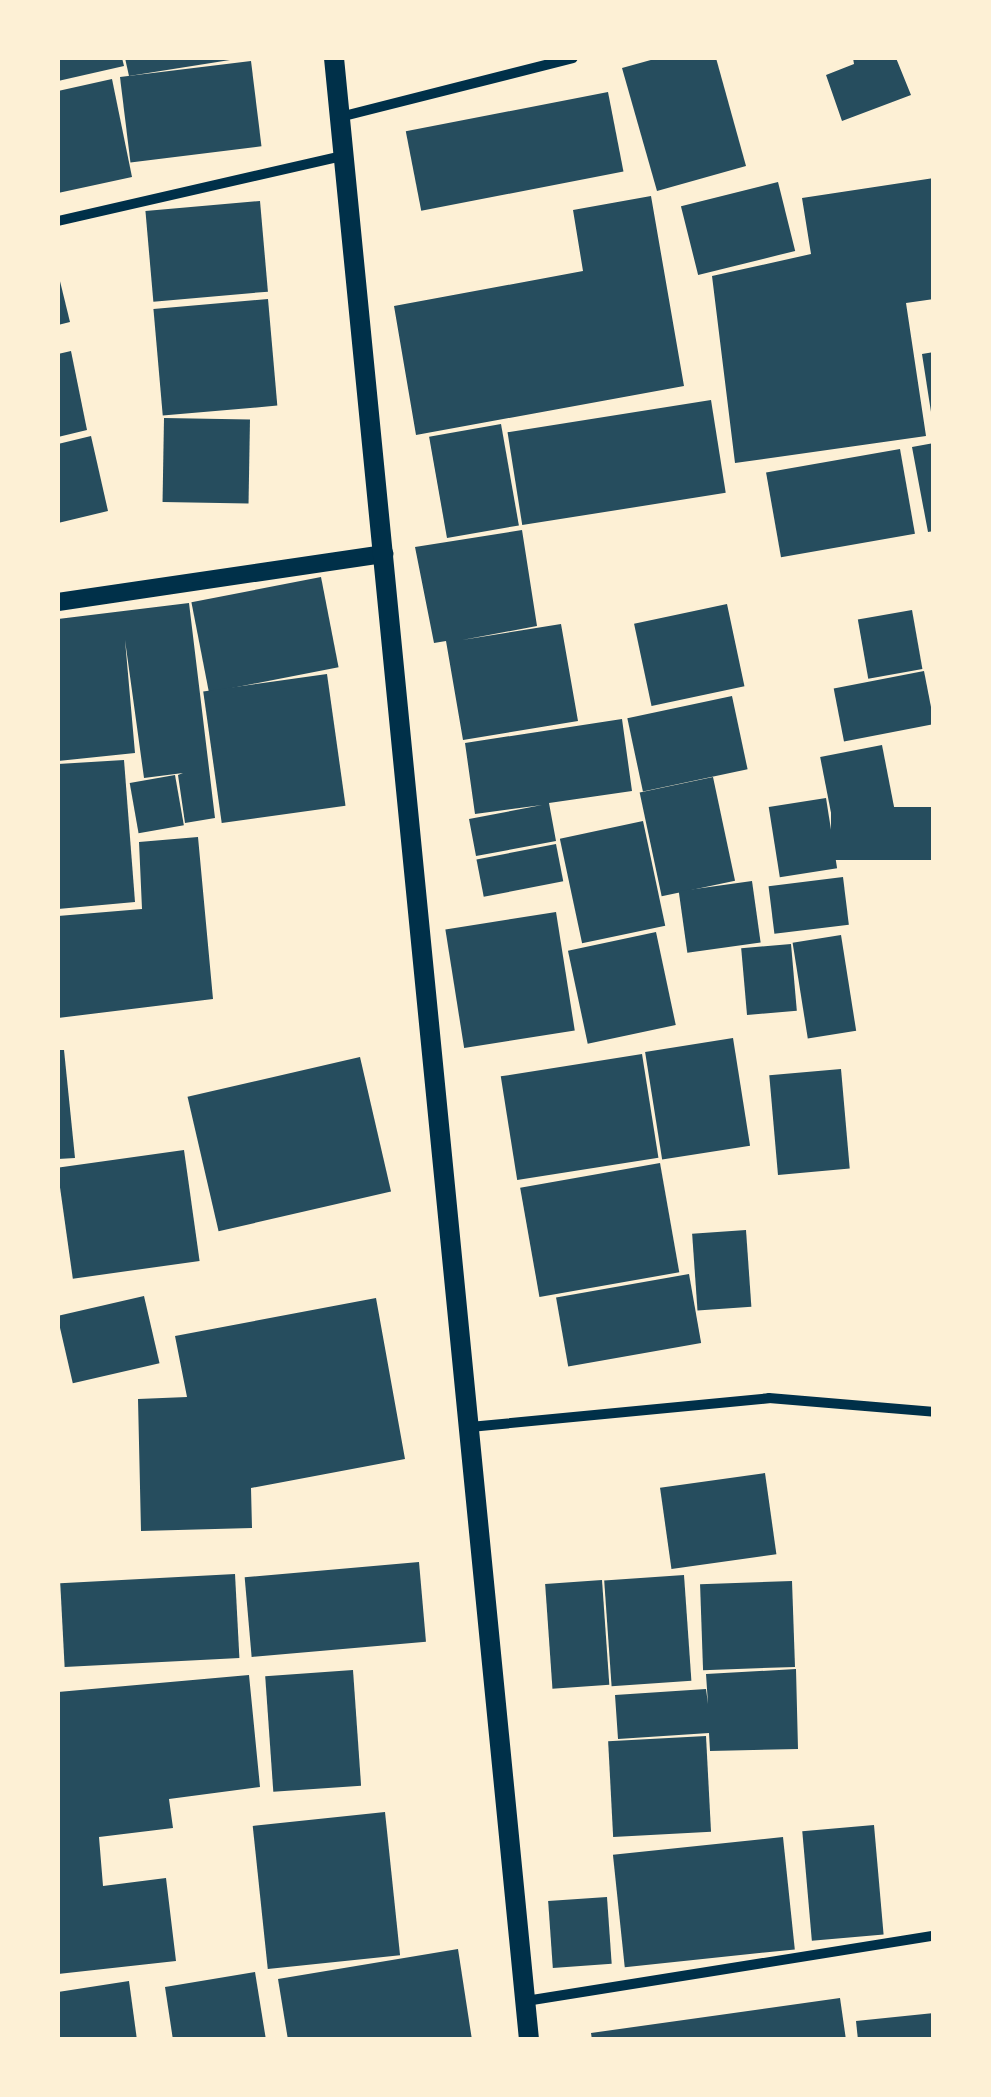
<!DOCTYPE html>
<html>
<head>
<meta charset="utf-8">
<style>
  body { margin:0 }
  #map { position:relative; width:991px; height:2097px; overflow:hidden; background:#fdf0d5; font-family:Figtree,sans-serif }
  div>[style] { position:absolute }
  .building>* { inset:0; background:#264d5e; transform-origin:0 0 }
  .minor>* { height:10px; margin:-5px; padding:0 5px; transform-origin:5px; border-radius:5px; background:#003049 }
  .tertiary>* { height:18px; margin:-9px; padding:0 9px; transform-origin:9px; border-radius:9px; background:#003049 }
  .secondary>* { height:20px; margin:-10px; padding:0 10px; transform-origin:10px; border-radius:10px; background:#003049 }
  span { translate:-50% -50%; white-space:nowrap; text-align:center; line-height:1.15; -webkit-text-stroke:8px #fdf0d5; paint-order:stroke }
  .frame { position:absolute; inset:0; border:60px solid #fdf0d5; pointer-events:none }
</style>
</head>
<body>
<div id="map">
  <div class="building">
    <i style="clip-path:polygon(58px 58px,122px 58px,124px 66px,58px 81px)"></i>
    <i style="clip-path:polygon(125px 58px,230px 58px,230px 60px,129px 76px)"></i>
    <i style="clip-path:polygon(658px 58px,716px 58px,746px 166px,657px 191px,622px 68px)"></i>
    <i style="clip-path:polygon(853px 58px,896px 58px,911px 95px,842px 121px,826px 75px,854px 64px)"></i>
    <i style="left:251px;top:61px;width:86px;height:132px;rotate:83deg"></i>
    <i style="clip-path:polygon(112px 79px,132px 177px,58px 193px,58px 91px)"></i>
    <i style="left:608px;top:92px;width:81px;height:206px;rotate:79deg"></i>
    <i style="clip-path:polygon(934px 178px,934px 299px,906px 303px,926px 436px,735px 463px,712px 276px,811px 254px,802px 198px)"></i>
    <i style="left:778px;top:182px;width:71px;height:100px;rotate:76deg"></i>
    <i style="clip-path:polygon(651px 196px,684px 386px,416px 435px,394px 306px,583px 271px,573px 210px)"></i>
    <i style="left:260px;top:201px;width:91px;height:115px;rotate:85deg"></i>
    <i style="clip-path:polygon(58px 273px,70px 322px,58px 325px)"></i>
    <i style="left:268px;top:299px;width:107px;height:115px;rotate:85deg"></i>
    <i style="clip-path:polygon(71px 351px,87px 430px,58px 437px,58px 354px)"></i>
    <i style="clip-path:polygon(934px 352px,934px 412px,931px 412px,922px 354px)"></i>
    <i style="left:711px;top:400px;width:94px;height:206px;rotate:81deg"></i>
    <i style="left:164px;top:418px;width:86px;height:84px;rotate:1deg"></i>
    <i style="left:501px;top:424px;width:103px;height:73px;rotate:80deg"></i>
    <i style="clip-path:polygon(91px 436px,108px 511px,58px 523px,58px 444px)"></i>
    <i style="clip-path:polygon(934px 443px,934px 531px,928px 532px,912px 447px)"></i>
    <i style="left:900px;top:449px;width:86px;height:136px;rotate:80deg"></i>
    <i style="clip-path:polygon(522px 530px,537px 626px,462px 640px,561px 624px,578px 721px,463px 740px,446px 641px,434px 643px,415px 547px)"></i>
    <i style="left:321px;top:577px;width:92px;height:132px;rotate:79deg"></i>
    <i style="clip-path:polygon(189px 603px,215px 818px,185px 823px,178px 775px,183px 773px,144px 778px,125px 640px,135px 753px,58px 761px,58px 619px)"></i>
    <i style="left:727px;top:604px;width:84px;height:95px;rotate:78deg"></i>
    <i style="left:912px;top:610px;width:60px;height:55px;rotate:80deg"></i>
    <i style="left:924px;top:671px;width:54px;height:92px;rotate:79deg"></i>
    <i style="left:327px;top:674px;width:133px;height:125px;rotate:82deg"></i>
    <i style="left:732px;top:696px;width:75px;height:107px;rotate:78deg"></i>
    <i style="clip-path:polygon(622px 719px,632px 791px,549px 803px,556px 841px,476px 856px,469px 819px,542px 805px,475px 814px,465px 743px)"></i>
    <i style="left:882px;top:745px;width:65px;height:63px;rotate:79deg"></i>
    <i style="clip-path:polygon(124px 760px,135px 902px,58px 909px,58px 764px)"></i>
    <i style="left:175px;top:775px;width:51px;height:46px;rotate:80deg"></i>
    <i style="left:713px;top:777px;width:106px;height:75px;rotate:78deg"></i>
    <i style="left:826px;top:798px;width:71px;height:58px;rotate:81deg"></i>
    <i style="left:934px;top:807px;width:53px;height:103px;rotate:90deg"></i>
    <i style="left:643px;top:821px;width:107px;height:85px;rotate:78deg"></i>
    <i style="clip-path:polygon(198px 837px,213px 999px,58px 1018px,58px 916px,142px 909px,139px 842px)"></i>
    <i style="left:556px;top:844px;width:38px;height:81px;rotate:79deg"></i>
    <i style="left:843px;top:877px;width:48px;height:75px;rotate:83deg"></i>
    <i style="left:752px;top:881px;width:62px;height:74px;rotate:82deg"></i>
    <i style="left:556px;top:912px;width:120px;height:112px;rotate:81deg"></i>
    <i style="left:656px;top:932px;width:95px;height:90px;rotate:78deg"></i>
    <i style="left:841px;top:935px;width:97px;height:49px;rotate:81deg"></i>
    <i style="left:791px;top:944px;width:67px;height:50px;rotate:85deg"></i>
    <i style="left:733px;top:1038px;width:109px;height:89px;rotate:81deg"></i>
    <i style="clip-path:polygon(58px 1050px,64px 1050px,75px 1158px,58px 1159px)"></i>
    <i style="left:642px;top:1054px;width:105px;height:143px;rotate:81deg"></i>
    <i style="left:360px;top:1057px;width:138px;height:177px;rotate:77deg"></i>
    <i style="left:841px;top:1069px;width:100px;height:72px;rotate:85deg"></i>
    <i style="left:184px;top:1150px;width:112px;height:128px;rotate:82deg"></i>
    <i style="left:660px;top:1163px;width:111px;height:142px;rotate:80deg"></i>
    <i style="left:746px;top:1230px;width:77px;height:54px;rotate:86deg"></i>
    <i style="left:689px;top:1274px;width:70px;height:135px;rotate:80deg"></i>
    <i style="left:144px;top:1296px;width:69px;height:89px;rotate:77deg"></i>
    <i style="clip-path:polygon(376px 1298px,405px 1459px,251px 1488px,252px 1528px,141px 1531px,138px 1399px,187px 1397px,175px 1336px)"></i>
    <i style="left:765px;top:1473px;width:82px;height:106px;rotate:82deg"></i>
    <i style="left:419px;top:1562px;width:80px;height:175px;rotate:85deg"></i>
    <i style="left:235px;top:1574px;width:84px;height:175px;rotate:87deg"></i>
    <i style="left:684px;top:1575px;width:106px;height:80px;rotate:86deg"></i>
    <i style="left:602px;top:1580px;width:105px;height:57px;rotate:86deg"></i>
    <i style="left:792px;top:1581px;width:86px;height:92px;rotate:88deg"></i>
    <i style="clip-path:polygon(796px 1669px,798px 1749px,710px 1751px,709px 1733px,618px 1739px,615px 1695px,706px 1689px,708px 1704px,706px 1674px)"></i>
    <i style="left:353px;top:1670px;width:116px;height:88px;rotate:86deg"></i>
    <i style="clip-path:polygon(249px 1675px,260px 1787px,169px 1799px,173px 1828px,99px 1837px,103px 1886px,166px 1878px,176px 1961px,58px 1974px,58px 1692px)"></i>
    <i style="left:706px;top:1736px;width:96px;height:98px;rotate:87deg"></i>
    <i style="left:385px;top:1812px;width:144px;height:133px;rotate:84deg"></i>
    <i style="left:874px;top:1825px;width:110px;height:72px;rotate:85deg"></i>
    <i style="left:783px;top:1837px;width:113px;height:171px;rotate:84deg"></i>
    <i style="left:607px;top:1897px;width:67px;height:59px;rotate:86deg"></i>
    <i style="clip-path:polygon(458px 1949px,472px 2040px,288px 2040px,278px 1979px)"></i>
    <i style="clip-path:polygon(255px 1972px,266px 2040px,173px 2040px,165px 1987px)"></i>
    <i style="clip-path:polygon(129px 1981px,137px 2040px,58px 2040px,58px 1992px)"></i>
    <i style="clip-path:polygon(840px 1998px,846px 2040px,592px 2040px,591px 2033px)"></i>
    <i style="clip-path:polygon(934px 2013px,934px 2040px,858px 2040px,856px 2021px)"></i>
  </div>
  <div class="minor">
    <i style="left:340px;top:117px;width:240px;rotate:-14.2deg"></i>
    <i style="left:58px;top:221px;width:291px;rotate:-12.9deg"></i>
    <i style="left:470px;top:1427px;width:300px;rotate:-5.5deg"></i>
    <i style="left:769px;top:1398px;width:166px;rotate:4.8deg"></i>
    <i style="left:526px;top:2001px;width:413px;rotate:-9.1deg"></i>
  </div>
  <div class="tertiary">
    <i style="left:58px;top:602px;width:330px;rotate:-8.4deg"></i>
  </div>
  <div class="secondary">
    <i style="left:334px;top:58px;width:1992px;rotate:84.38deg"></i>
  </div>
  <div class="frame"></div>
</div>
</body>
</html>
